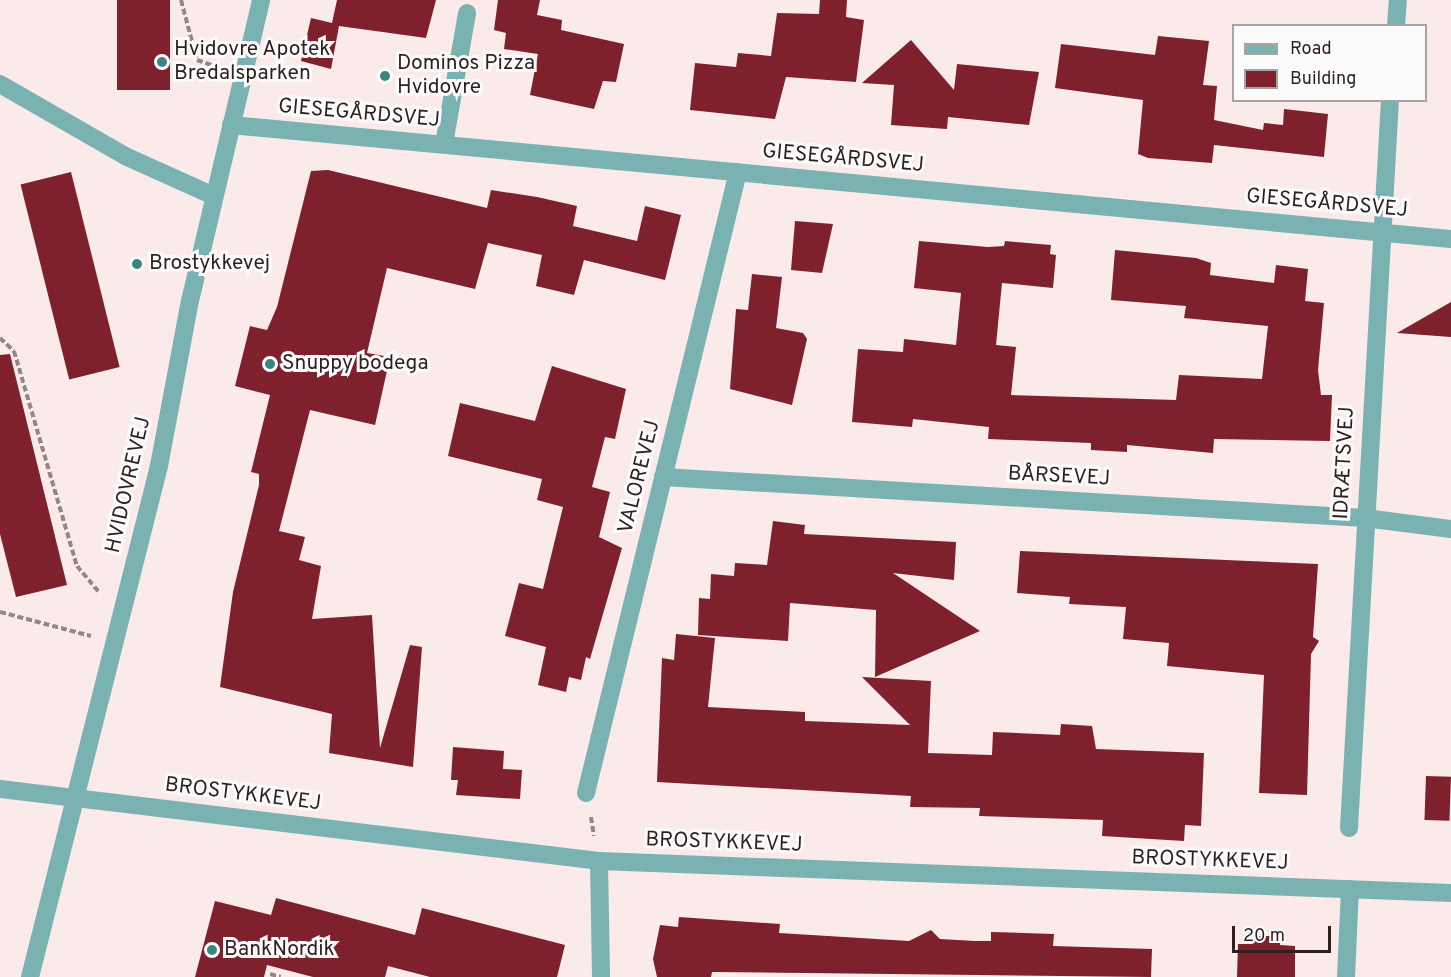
<!DOCTYPE html>
<html>
<head>
<meta charset="utf-8">
<style>
  body { margin:0 }
  #map { position:relative; width:1451px; height:977px; overflow:hidden; background:#faeaea; font-family:Overpass,sans-serif }
  div>[style] { position:absolute }
  .building>* { inset:0; background:#7f202d; transform-origin:0 0 }
  .path>* { height:4px; margin-top:-2px; transform-origin:0; background:repeating-linear-gradient(90deg,#958686 0 6px,transparent 0 9px) }
  .service>* { height:18px; margin:-9px; padding:0 9px; transform-origin:9px; border-radius:9px; background:#7ab2b2 }
  .minor>* { height:18px; margin:-9px; padding:0 9px; transform-origin:9px; border-radius:9px; background:#7ab2b2 }
  .tertiary>* { height:18px; margin:-9px; padding:0 9px; transform-origin:9px; border-radius:9px; background:#7ab2b2 }
  .dots>* { width:16px; height:16px; translate:-50% -50%; box-sizing:border-box; border:3px solid #fbfbfb; border-radius:50% }
  span { translate:-50% -50%; white-space:nowrap; text-align:center; line-height:1.15; -webkit-text-stroke:6px #fbfbfb; paint-order:stroke }
  .poi-label { font-size:21px; color:#2e1f20 }
  .left { translate:0 -50%; text-align:left }
  .street-label { font-size:21px; color:#2e1f20 }
  .legend { position:absolute; left:1232px; top:24px; width:195px; height:78px; box-sizing:border-box; background:#fbfbfb; border:2px solid #a9a3a3; margin:0; padding:8px 10px; list-style:none; font-size:18px; color:#2e1f20 }
  .legend li { display:flex; align-items:center; gap:12px; height:30px }
  .legend b { width:30px; border:2px solid #a9a3a3 }
  .scale { position:absolute; left:1232px; top:926px; width:99px; height:27px; box-sizing:border-box; border:3px solid #2e1f20; border-top:0; padding-left:8px; font-size:18px; line-height:21px; white-space:nowrap; color:#2e1f20; -webkit-text-stroke:4px #fbfbfb; paint-order:stroke }
</style>
</head>
<body>
<div id="map">
  <div class="building">
    <i style="left:117px;top:0;width:53px;height:90px"></i>
    <i style="clip-path:polygon(337px 0,436px 0,426px 38px,339px 26px,331px 69px,301px 61px,311px 18px,332px 23px)"></i>
    <i style="clip-path:polygon(498px 0,540px 0,537px 15px,562px 20px,561px 30px,624px 44px,616px 82px,603px 81px,594px 109px,530px 95px,538px 54px,504px 49px,506px 33px,494px 30px)"></i>
    <i style="clip-path:polygon(820px 0,847px 0,846px 17px,864px 20px,856px 82px,786px 77px,775px 119px,690px 110px,695px 63px,736px 67px,738px 53px,771px 56px,777px 13px,819px 14px)"></i>
    <i style="clip-path:polygon(1158px 36px,1209px 41px,1203px 85px,1217px 86px,1214px 120px,1263px 130px,1264px 123px,1283px 125px,1284px 109px,1328px 114px,1324px 157px,1214px 145px,1212px 163px,1148px 158px,1138px 154px,1143px 100px,1055px 88px,1061px 44px,1155px 55px)"></i>
    <i style="clip-path:polygon(911px 40px,954px 90px,957px 64px,1039px 72px,1029px 125px,948px 117px,947px 129px,891px 125px,894px 85px,862px 83px)"></i>
    <i style="clip-path:polygon(328px 170px,487px 208px,491px 190px,537px 197px,577px 206px,573px 226px,637px 241px,645px 206px,681px 215px,665px 280px,584px 260px,574px 295px,536px 286px,542px 255px,488px 243px,475px 289px,387px 268px,367px 353px,390px 357px,375px 425px,310px 410px,279px 531px,305px 537px,299px 560px,321px 566px,312px 619px,372px 615px,380px 748px,410px 645px,422px 647px,413px 767px,329px 753px,332px 714px,220px 687px,233px 592px,259px 485px,259px 474px,251px 472px,270px 395px,235px 386px,250px 326px,267px 330px,277px 307px,311px 171px)"></i>
    <i style="left:71px;top:172px;width:201px;height:52px;rotate:76deg"></i>
    <i style="clip-path:polygon(795px 221px,833px 224px,822px 273px,791px 270px)"></i>
    <i style="clip-path:polygon(919px 241px,988px 247px,1004px 246px,1005px 241px,1051px 245px,1050px 254px,1056px 255px,1053px 288px,1002px 283px,996px 345px,1016px 347px,1011px 395px,1176px 400px,1179px 375px,1262px 379px,1268px 326px,1184px 318px,1186px 306px,1111px 300px,1115px 250px,1196px 258px,1211px 263px,1210px 275px,1274px 283px,1276px 265px,1308px 269px,1305px 301px,1324px 303px,1318px 370px,1321px 395px,1332px 395px,1330px 441px,1214px 439px,1213px 453px,1127px 445px,1127px 452px,1091px 450px,1091px 443px,988px 439px,989px 427px,913px 419px,912px 427px,852px 422px,858px 349px,903px 352px,904px 339px,956px 345px,961px 293px,914px 288px)"></i>
    <i style="clip-path:polygon(752px 274px,782px 277px,776px 328px,803px 333px,807px 339px,792px 405px,730px 389px,736px 309px,748px 310px)"></i>
    <i style="clip-path:polygon(1451px 302px,1451px 337px,1397px 333px)"></i>
    <i style="clip-path:polygon(10px 354px,67px 585px,16px 597px,0 534px,0 355px)"></i>
    <i style="clip-path:polygon(552px 366px,626px 389px,615px 439px,605px 437px,592px 487px,610px 492px,599px 537px,622px 548px,590px 659px,586px 657px,581px 680px,569px 677px,566px 692px,538px 685px,546px 647px,505px 636px,519px 583px,543px 589px,563px 507px,537px 500px,542px 479px,448px 456px,460px 403px,535px 421px)"></i>
    <i style="clip-path:polygon(773px 521px,805px 525px,804px 534px,956px 542px,954px 580px,893px 573px,980px 631px,875px 677px,876px 610px,790px 603px,788px 641px,698px 635px,699px 598px,710px 599px,711px 574px,734px 576px,735px 563px,767px 565px)"></i>
    <i style="clip-path:polygon(1020px 551px,1318px 564px,1313px 637px,1319px 641px,1311px 654px,1307px 795px,1259px 793px,1264px 675px,1167px 666px,1169px 643px,1123px 639px,1126px 607px,1069px 604px,1070px 597px,1017px 593px)"></i>
    <i style="clip-path:polygon(676px 634px,715px 638px,708px 707px,805px 712px,805px 721px,910px 725px,862px 677px,931px 681px,928px 753px,992px 755px,993px 732px,1060px 735px,1061px 724px,1092px 726px,1096px 749px,1204px 753px,1201px 826px,1185px 825px,1184px 841px,1102px 836px,1103px 820px,979px 816px,980px 808px,910px 807px,911px 796px,657px 782px,662px 658px,674px 660px)"></i>
    <i style="clip-path:polygon(453px 747px,504px 751px,503px 769px,522px 770px,520px 799px,456px 795px,458px 780px,451px 780px)"></i>
    <i style="left:1426px;top:776px;width:25px;height:44px;rotate:2deg"></i>
    <i style="clip-path:polygon(276px 898px,415px 935px,422px 908px,565px 945px,557px 977px,430px 977px,388px 966px,385px 977px,313px 977px,267px 965px,264px 977px,195px 977px,215px 901px,271px 915px)"></i>
    <i style="clip-path:polygon(679px 917px,780px 924px,779px 933px,909px 941px,931px 930px,940px 939px,975px 941px,991px 941px,991px 932px,1054px 934px,1053px 946px,1152px 949px,1151px 977px,712px 972px,711px 977px,657px 977px,653px 959px,660px 925px,678px 927px)"></i>
    <i style="clip-path:polygon(1255px 936px,1280px 936px,1280px 945px,1295px 946px,1295px 977px,1237px 977px,1238px 944px,1253px 944px)"></i>
  </div>
  <div class="path">
    <i style="left:181px;top:0;width:62px;rotate:75.1deg"></i>
    <i style="left:197px;top:60px;width:24px;rotate:19deg"></i>
    <i style="left:0;top:338px;width:19px;rotate:43deg"></i>
    <i style="left:14px;top:351px;width:224px;rotate:73.7deg"></i>
    <i style="left:77px;top:566px;width:35px;rotate:50deg"></i>
    <i style="left:0;top:612px;width:94px;rotate:14.8deg"></i>
    <i style="left:591px;top:817px;width:19px;rotate:81deg"></i>
    <i style="left:270px;top:974px;width:11px;rotate:15deg"></i>
  </div>
  <div class="service">
    <i style="left:444px;top:144px;width:133px;rotate:-80deg"></i>
  </div>
  <div class="minor">
    <i style="left:1396px;top:26px;width:26px;rotate:-86deg"></i>
    <i style="left:0;top:84px;width:144px;rotate:29.9deg"></i>
    <i style="left:125px;top:156px;width:98px;rotate:24.2deg"></i>
    <i style="left:231px;top:125px;width:1225px;rotate:5.34deg"></i>
    <i style="left:663px;top:477px;width:703px;rotate:3.34deg"></i>
    <i style="left:1365px;top:518px;width:87px;rotate:7.3deg"></i>
    <i style="left:586px;top:793px;width:639px;rotate:-76.25deg"></i>
    <i style="left:1349px;top:828px;width:729px;rotate:-86.78deg"></i>
    <i style="left:599px;top:861px;width:116px;rotate:89deg"></i>
    <i style="left:1346px;top:977px;width:88px;rotate:-87.4deg"></i>
  </div>
  <div class="tertiary">
    <i style="left:0;top:789px;width:603px;rotate:6.85deg"></i>
    <i style="left:599px;top:861px;width:853px;rotate:2.15deg"></i>
    <i style="left:30px;top:977px;width:527px;rotate:-75.83deg"></i>
    <i style="left:159px;top:466px;width:168px;rotate:-79.4deg"></i>
    <i style="left:190px;top:301px;width:309px;rotate:-76.7deg"></i>
  </div>
  <div class="dots">
    <i style="left:162px;top:62px;background:#3b8485"></i>
    <i style="left:385px;top:76px;background:#3b8485"></i>
    <i style="left:137px;top:264px;background:#3b8485"></i>
    <i style="left:270px;top:364px;background:#3b8485"></i>
    <i style="left:212px;top:950px;background:#3b8485"></i>
  </div>
  <div class="poi-label">
    <span class="left" style="left:174px;top:62px">Hvidovre Apotek<br>Bredalsparken</span>
    <span class="left" style="left:397px;top:76px">Dominos Pizza<br>Hvidovre</span>
    <span class="left" style="left:149px;top:264px">Brostykkevej</span>
    <span class="left" style="left:282px;top:364px">Snuppy bodega</span>
    <span class="left" style="left:224px;top:950px">BankNordik</span>
  </div>
  <div class="street-label">
    <span style="left:359px;top:114px;rotate:5deg">GIESEGÅRDSVEJ</span>
    <span style="left:843px;top:159px;rotate:5deg">GIESEGÅRDSVEJ</span>
    <span style="left:1327px;top:204px;rotate:5deg">GIESEGÅRDSVEJ</span>
    <span style="left:1345px;top:463px;rotate:-87deg">IDRÆTSVEJ</span>
    <span style="left:640px;top:477px;rotate:-76deg">VALOREVEJ</span>
    <span style="left:1059px;top:477px;rotate:3deg">BÅRSEVEJ</span>
    <span style="left:129px;top:485px;rotate:-77deg">HVIDOVREVEJ</span>
    <span style="left:243px;top:795px;rotate:7deg">BROSTYKKEVEJ</span>
    <span style="left:724px;top:843px;rotate:2deg">BROSTYKKEVEJ</span>
    <span style="left:1210px;top:861px;rotate:2deg">BROSTYKKEVEJ</span>
  </div>
  <ul class="legend">
  <li><b style="height:8px;background:#7ab2b2"></b>Road</li>
  <li><b style="height:16px;background:#7f202d"></b>Building</li>
  </ul>
  <div class="scale">20 m</div>
</div>
</body>
</html>
